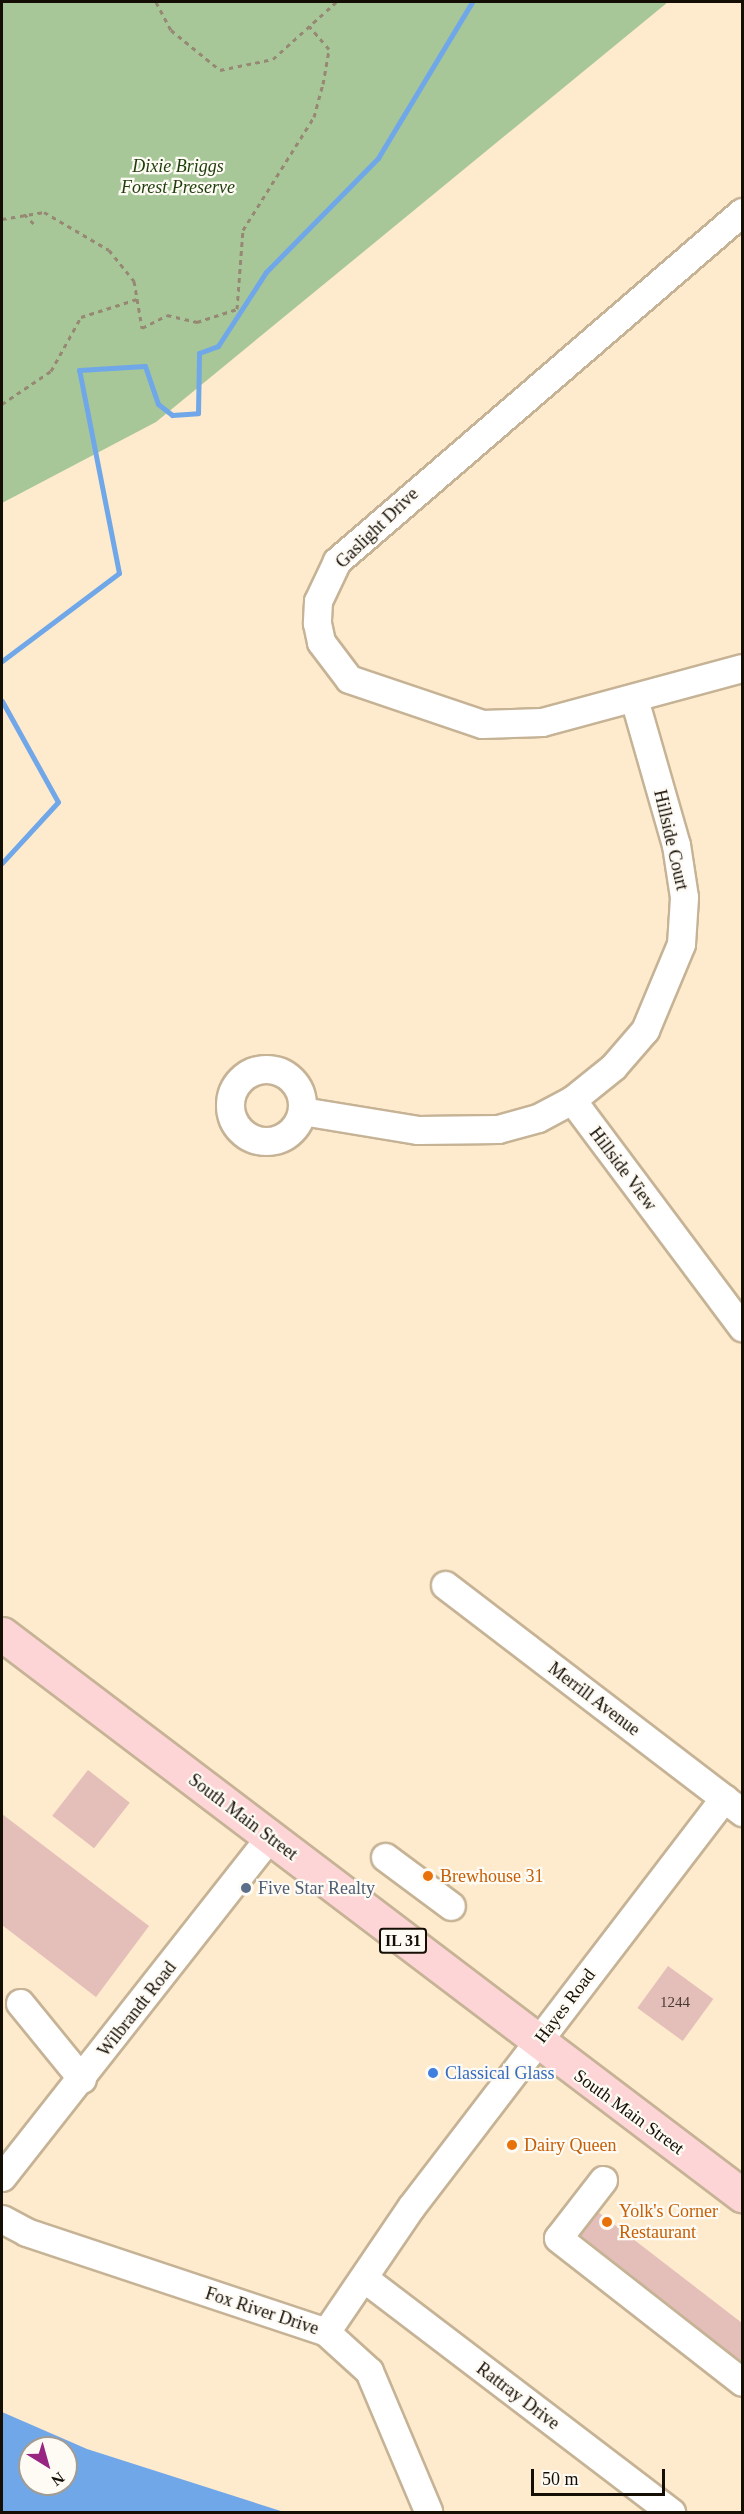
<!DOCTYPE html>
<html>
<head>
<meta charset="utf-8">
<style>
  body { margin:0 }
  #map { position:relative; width:744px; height:2514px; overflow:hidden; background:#feeacc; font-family:Georgia,serif }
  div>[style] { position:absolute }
  .green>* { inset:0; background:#a7c799 }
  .water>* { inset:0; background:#70a7e9 }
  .stream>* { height:5px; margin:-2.5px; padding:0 2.5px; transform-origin:2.5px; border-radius:2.5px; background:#70a7e9 }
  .building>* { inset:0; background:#e4beb9; transform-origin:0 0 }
  .path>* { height:3px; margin-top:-1.5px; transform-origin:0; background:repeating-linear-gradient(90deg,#968873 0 4.5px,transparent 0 9px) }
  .roads { filter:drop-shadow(2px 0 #c6b396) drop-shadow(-2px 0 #c6b396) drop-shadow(0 2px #c6b396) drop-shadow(0 -2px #c6b396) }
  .minor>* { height:27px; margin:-13.5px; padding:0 13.5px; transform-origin:13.5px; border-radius:13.5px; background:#fff }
  .minor>.ring { margin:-13.5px; padding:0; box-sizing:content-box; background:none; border:27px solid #fff; border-radius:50% }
  .major>* { height:33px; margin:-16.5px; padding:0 16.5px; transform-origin:16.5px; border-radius:16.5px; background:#fed5d7 }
  .dots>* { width:16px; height:16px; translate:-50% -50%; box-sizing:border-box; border:3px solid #fefaf4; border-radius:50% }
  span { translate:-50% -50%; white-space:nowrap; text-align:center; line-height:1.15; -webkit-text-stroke:4.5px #fefaf4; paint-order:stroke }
  .number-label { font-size:15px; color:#483a31 }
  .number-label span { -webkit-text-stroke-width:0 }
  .shield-label span { padding:2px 4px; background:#fefaf4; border:2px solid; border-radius:4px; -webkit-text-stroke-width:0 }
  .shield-label { font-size:16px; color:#140e04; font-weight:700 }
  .park-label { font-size:18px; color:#1d3e0b; font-style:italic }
  .street-label { font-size:18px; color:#140e04 }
  .food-label { font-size:18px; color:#c56008 }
  .left { translate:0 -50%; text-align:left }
  .service-label { font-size:18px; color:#4e5e75 }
  .shop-label { font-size:18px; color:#366cbe }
  .frame { position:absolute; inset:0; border:3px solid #140e04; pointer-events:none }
  .north { position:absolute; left:18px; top:2436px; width:60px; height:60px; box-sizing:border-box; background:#fefaf4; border:2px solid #a09c94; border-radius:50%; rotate:143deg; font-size:16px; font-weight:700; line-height:24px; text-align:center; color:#140e04 }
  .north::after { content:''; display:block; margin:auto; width:21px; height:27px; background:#992582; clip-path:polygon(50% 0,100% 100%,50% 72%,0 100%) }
  .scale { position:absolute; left:531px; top:2469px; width:134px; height:27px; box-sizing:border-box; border:3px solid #140e04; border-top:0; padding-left:8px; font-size:18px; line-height:21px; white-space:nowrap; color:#140e04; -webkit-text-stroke:4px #fefaf4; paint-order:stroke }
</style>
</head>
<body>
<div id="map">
  <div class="green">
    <i style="clip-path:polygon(2px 2px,668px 2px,156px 422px,2px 503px)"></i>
  </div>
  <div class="water">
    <i style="clip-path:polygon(evenodd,2px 2412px,87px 2449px,284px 2512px,2px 2512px,2px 2412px,30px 2448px,66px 2448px,66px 2484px,30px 2484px,30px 2448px)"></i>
  </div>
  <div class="stream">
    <i style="left:2px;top:661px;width:146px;rotate:-36.9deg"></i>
    <i style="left:119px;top:573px;width:207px;rotate:-101.1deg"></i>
    <i style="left:79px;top:370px;width:66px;rotate:-3.5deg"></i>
    <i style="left:145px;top:366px;width:40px;rotate:71.1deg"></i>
    <i style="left:158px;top:404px;width:18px;rotate:38deg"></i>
    <i style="left:172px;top:415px;width:26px;rotate:-4deg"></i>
    <i style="left:198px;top:413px;width:60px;rotate:-89deg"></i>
    <i style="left:199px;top:353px;width:20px;rotate:-20deg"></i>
    <i style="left:218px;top:346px;width:88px;rotate:-57deg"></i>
    <i style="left:266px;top:272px;width:160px;rotate:-45.5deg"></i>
    <i style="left:378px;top:158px;width:182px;rotate:-58.9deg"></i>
    <i style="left:2px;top:701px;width:115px;rotate:61deg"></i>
    <i style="left:58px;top:802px;width:83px;rotate:132.6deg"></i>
  </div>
  <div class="building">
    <i style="left:88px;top:1770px;width:53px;height:58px;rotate:38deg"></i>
    <i style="clip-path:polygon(2px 1814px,149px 1926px,96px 1997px,2px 1925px)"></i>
    <i style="left:668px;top:1966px;width:56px;height:52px;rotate:36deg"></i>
    <i style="clip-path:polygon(598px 2212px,742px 2323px,742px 2362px,580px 2235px)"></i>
  </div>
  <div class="path">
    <i style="left:156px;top:2px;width:32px;rotate:62deg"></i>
    <i style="left:171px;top:30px;width:63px;rotate:39.2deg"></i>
    <i style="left:220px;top:70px;width:54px;rotate:-11.7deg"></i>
    <i style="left:273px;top:59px;width:85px;rotate:-42.1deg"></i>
    <i style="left:24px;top:214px;width:16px;rotate:45deg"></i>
    <i style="left:2px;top:219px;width:43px;rotate:-9.5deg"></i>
    <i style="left:44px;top:212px;width:75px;rotate:30.3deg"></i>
    <i style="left:109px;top:250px;width:40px;rotate:51deg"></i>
    <i style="left:134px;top:281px;width:48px;rotate:80.3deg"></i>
    <i style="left:142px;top:328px;width:28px;rotate:-27deg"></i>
    <i style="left:167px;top:315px;width:31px;rotate:13deg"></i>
    <i style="left:197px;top:322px;width:42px;rotate:-18deg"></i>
    <i style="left:237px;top:309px;width:79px;rotate:-85.7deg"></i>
    <i style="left:243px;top:230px;width:133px;rotate:-57.9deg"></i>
    <i style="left:314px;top:117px;width:34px;rotate:-75deg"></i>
    <i style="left:323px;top:84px;width:36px;rotate:-80deg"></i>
    <i style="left:329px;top:49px;width:30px;rotate:-131deg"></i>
    <i style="left:2px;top:404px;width:59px;rotate:-34deg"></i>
    <i style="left:51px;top:371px;width:62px;rotate:-60.9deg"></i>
    <i style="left:81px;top:317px;width:59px;rotate:-17.8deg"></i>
  </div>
  <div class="roads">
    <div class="minor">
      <i style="left:742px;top:212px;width:535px;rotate:139.25deg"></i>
      <i style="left:337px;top:561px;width:44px;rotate:115.4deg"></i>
      <i style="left:318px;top:601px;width:22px;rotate:93deg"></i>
      <i style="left:317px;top:623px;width:19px;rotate:78deg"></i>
      <i style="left:321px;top:642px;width:46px;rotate:52.9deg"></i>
      <i style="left:349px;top:679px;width:140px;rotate:18.7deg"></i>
      <i style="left:482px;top:724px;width:60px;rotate:-1.9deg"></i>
      <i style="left:542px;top:722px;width:207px;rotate:-15.1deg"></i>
      <i class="ring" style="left:230px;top:1069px;width:45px;height:45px"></i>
      <i style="left:572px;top:1100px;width:284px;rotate:53.2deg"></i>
      <i style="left:302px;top:1111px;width:118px;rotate:9.3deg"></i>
      <i style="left:418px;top:1130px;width:80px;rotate:-0.7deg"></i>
      <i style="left:498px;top:1129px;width:41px;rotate:-15.4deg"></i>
      <i style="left:538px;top:1118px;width:38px;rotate:-28deg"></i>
      <i style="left:572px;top:1100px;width:53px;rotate:-38.8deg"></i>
      <i style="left:613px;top:1067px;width:49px;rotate:-49.1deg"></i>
      <i style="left:645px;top:1030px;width:93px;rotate:-67.3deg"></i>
      <i style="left:681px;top:944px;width:47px;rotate:-86.3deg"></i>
      <i style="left:684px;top:897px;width:53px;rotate:-98.7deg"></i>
      <i style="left:676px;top:845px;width:152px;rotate:-106deg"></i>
      <i style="left:445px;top:1585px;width:374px;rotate:37.4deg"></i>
      <i style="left:385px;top:1857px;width:82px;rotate:36.6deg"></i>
      <i style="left:20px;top:2003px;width:98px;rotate:50.8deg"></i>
      <i style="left:2px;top:2177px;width:432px;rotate:-51.8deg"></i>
      <i style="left:603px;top:2180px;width:73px;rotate:127.8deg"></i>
      <i style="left:558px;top:2238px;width:234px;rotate:38deg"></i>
      <i style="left:2px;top:2219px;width:27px;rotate:28deg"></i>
      <i style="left:26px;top:2232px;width:316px;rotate:18.4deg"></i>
      <i style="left:326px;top:2332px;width:58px;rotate:42.2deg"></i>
      <i style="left:369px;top:2371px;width:152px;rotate:67.1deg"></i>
      <i style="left:365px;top:2279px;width:385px;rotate:37.3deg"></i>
      <i style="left:326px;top:2332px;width:151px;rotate:-55.8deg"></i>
      <i style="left:411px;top:2207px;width:515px;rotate:-52.57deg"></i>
    </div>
    <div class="major">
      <i style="left:2px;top:1634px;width:929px;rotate:37.17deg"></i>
    </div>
  </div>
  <div class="dots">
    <i style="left:428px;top:1876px;background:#e8710a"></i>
    <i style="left:246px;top:1888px;background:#5c6f8a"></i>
    <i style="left:433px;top:2073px;background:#3f7fe0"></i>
    <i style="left:512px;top:2145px;background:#e8710a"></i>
    <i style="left:607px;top:2222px;background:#e8710a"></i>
  </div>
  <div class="number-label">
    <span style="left:675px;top:2003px">1244</span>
  </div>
  <div class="shield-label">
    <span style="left:403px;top:1941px">IL 31</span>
  </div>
  <div class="park-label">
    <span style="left:178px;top:177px">Dixie Briggs<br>Forest Preserve</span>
  </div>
  <div class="street-label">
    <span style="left:377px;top:528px;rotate:-44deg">Gaslight Drive</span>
    <span style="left:671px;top:840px;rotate:77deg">Hillside Court</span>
    <span style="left:623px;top:1169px;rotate:53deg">Hillside View</span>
    <span style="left:594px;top:1699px;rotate:37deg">Merrill Avenue</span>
    <span style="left:243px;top:1817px;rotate:37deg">South Main Street</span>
    <span style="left:565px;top:2006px;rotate:-53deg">Hayes Road</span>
    <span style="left:137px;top:2009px;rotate:-52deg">Wilbrandt Road</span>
    <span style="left:629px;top:2112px;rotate:36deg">South Main Street</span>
    <span style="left:262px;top:2311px;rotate:18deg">Fox River Drive</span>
    <span style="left:518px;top:2396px;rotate:37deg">Rattray Drive</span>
  </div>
  <div class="food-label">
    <span class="left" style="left:440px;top:1876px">Brewhouse 31</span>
    <span class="left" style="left:524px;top:2145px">Dairy Queen</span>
    <span class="left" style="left:619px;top:2222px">Yolk's Corner<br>Restaurant</span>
  </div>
  <div class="service-label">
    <span class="left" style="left:258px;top:1888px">Five Star Realty</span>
  </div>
  <div class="shop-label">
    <span class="left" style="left:445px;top:2073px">Classical Glass</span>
  </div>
  <div class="frame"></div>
  <div class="north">N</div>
  <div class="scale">50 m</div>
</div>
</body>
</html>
